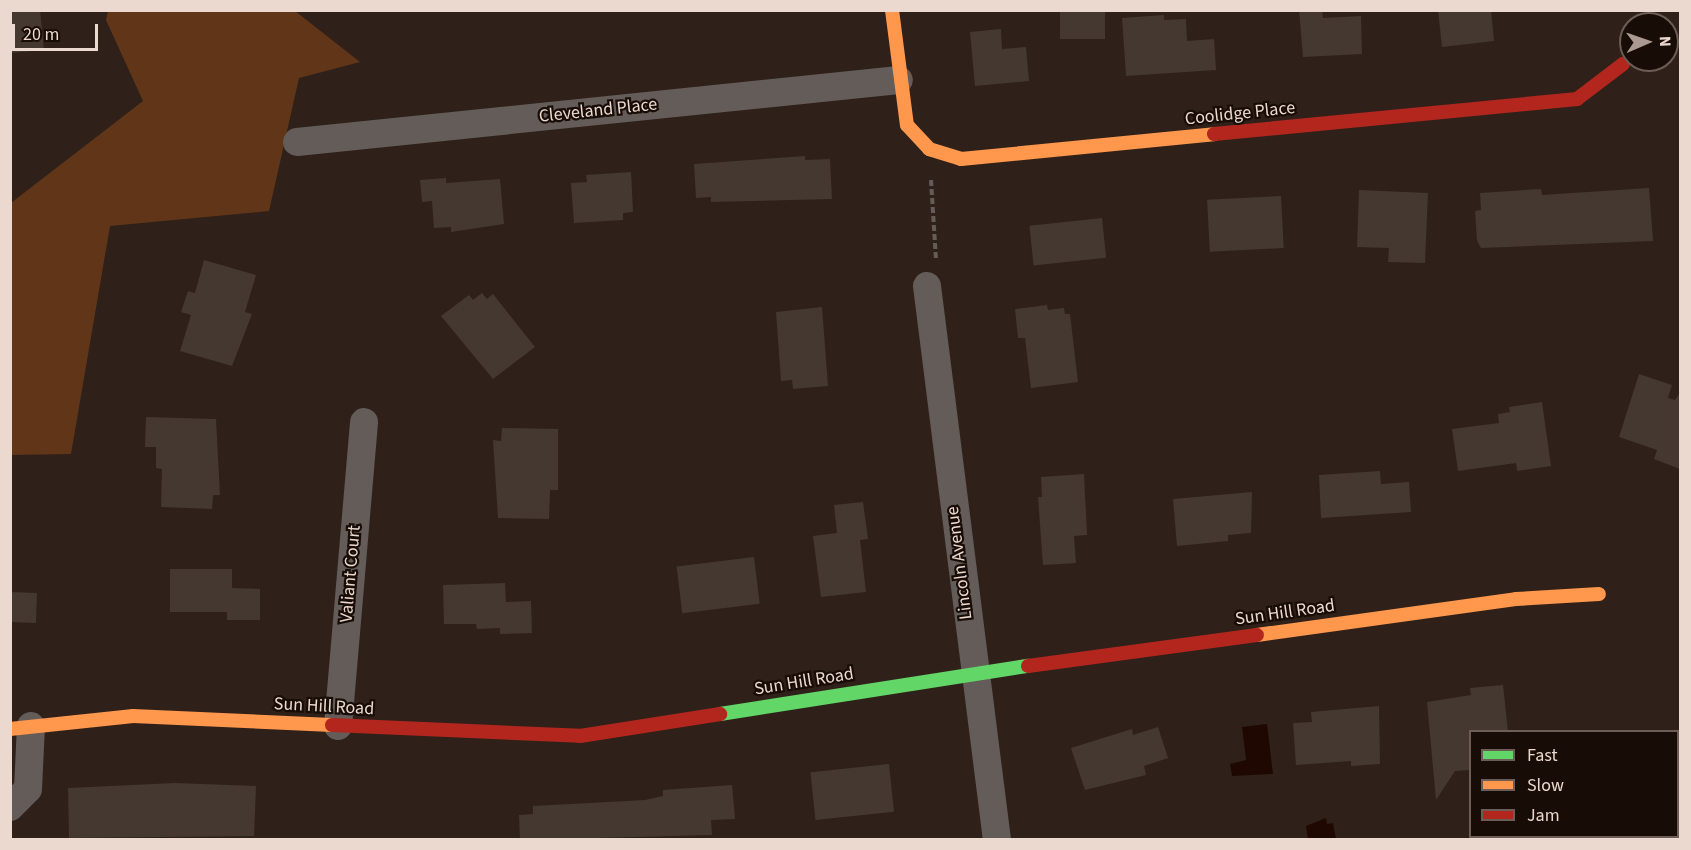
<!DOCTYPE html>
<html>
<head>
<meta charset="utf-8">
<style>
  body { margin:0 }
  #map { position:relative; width:1691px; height:850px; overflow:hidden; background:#2f2119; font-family:"Source Sans 3",sans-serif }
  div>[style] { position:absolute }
  .green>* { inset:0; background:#613618 }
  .water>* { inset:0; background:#1f0802 }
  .building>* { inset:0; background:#443830; transform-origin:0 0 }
  .path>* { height:4px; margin-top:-2px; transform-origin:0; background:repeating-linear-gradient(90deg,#635c57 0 6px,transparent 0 9px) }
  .street>* { height:28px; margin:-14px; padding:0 14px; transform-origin:14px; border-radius:14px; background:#635c59 }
  .fast>* { height:14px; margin:-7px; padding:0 7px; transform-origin:7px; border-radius:7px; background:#63d668 }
  .slow>* { height:14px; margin:-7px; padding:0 7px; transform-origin:7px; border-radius:7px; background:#ff974d }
  .jam>* { height:14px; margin:-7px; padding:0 7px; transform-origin:7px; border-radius:7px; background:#b3261e }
  span { translate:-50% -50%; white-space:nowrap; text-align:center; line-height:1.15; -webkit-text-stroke:4.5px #180c06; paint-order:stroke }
  .street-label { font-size:18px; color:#ebd9cf }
  .frame { position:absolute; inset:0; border:12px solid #ebd9cf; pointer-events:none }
  .legend { position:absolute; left:1469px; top:730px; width:210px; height:108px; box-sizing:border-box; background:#180c06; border:2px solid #6c5e56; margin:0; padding:8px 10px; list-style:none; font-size:18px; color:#ebd9cf }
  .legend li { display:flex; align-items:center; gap:12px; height:30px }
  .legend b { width:30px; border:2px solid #6c5e56 }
  .north { position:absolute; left:1619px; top:12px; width:60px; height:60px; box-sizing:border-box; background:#180c06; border:2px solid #6c5e56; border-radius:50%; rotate:88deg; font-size:16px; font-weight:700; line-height:24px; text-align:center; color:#ebd9cf }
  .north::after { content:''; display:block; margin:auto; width:21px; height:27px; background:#a9998f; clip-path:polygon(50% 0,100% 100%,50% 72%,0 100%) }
  .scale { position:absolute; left:12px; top:24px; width:86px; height:27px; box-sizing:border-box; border:3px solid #ebd9cf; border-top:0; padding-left:8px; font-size:18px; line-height:21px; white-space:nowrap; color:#ebd9cf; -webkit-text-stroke:4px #180c06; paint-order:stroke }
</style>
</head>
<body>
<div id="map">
  <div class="green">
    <i style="clip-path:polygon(108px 11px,295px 11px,360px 62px,299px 78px,269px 211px,110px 226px,71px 454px,11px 455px,11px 203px,143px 101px,106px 20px)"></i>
  </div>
  <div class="water">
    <i style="clip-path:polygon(1267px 724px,1273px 774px,1232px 776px,1230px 764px,1246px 760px,1242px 727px)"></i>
    <i style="clip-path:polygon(1326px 818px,1327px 824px,1333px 823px,1336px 839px,1308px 839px,1306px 826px)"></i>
  </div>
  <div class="building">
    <i style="clip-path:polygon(10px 10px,40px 10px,44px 50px,10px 53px)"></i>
    <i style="left:1060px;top:10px;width:45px;height:29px"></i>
    <i style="clip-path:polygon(1299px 10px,1322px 10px,1323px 18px,1361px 16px,1362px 54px,1303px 57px)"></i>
    <i style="clip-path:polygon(1438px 10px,1491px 10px,1494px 41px,1442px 47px)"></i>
    <i style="clip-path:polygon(1164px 15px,1164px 20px,1186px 19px,1187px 41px,1214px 39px,1216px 70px,1126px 76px,1122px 18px)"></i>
    <i style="clip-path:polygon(1001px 29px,1002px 49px,1026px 47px,1029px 81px,975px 86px,970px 32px)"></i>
    <i style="clip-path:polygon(805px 156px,805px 160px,830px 159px,832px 199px,711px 202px,711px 197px,696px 198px,694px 164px)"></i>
    <i style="clip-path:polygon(631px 172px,633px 212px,623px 213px,623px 220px,574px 223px,571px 183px,587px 182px,586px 175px)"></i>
    <i style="clip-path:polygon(446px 178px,446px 183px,500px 179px,504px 224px,451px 232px,451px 227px,434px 228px,432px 201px,422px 202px,420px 180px)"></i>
    <i style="clip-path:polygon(1649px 188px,1653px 241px,1481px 248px,1477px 241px,1475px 211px,1481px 210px,1480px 193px,1541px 189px,1542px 195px)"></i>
    <i style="clip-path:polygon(1359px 190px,1428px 193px,1425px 263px,1388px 262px,1389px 248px,1357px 247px)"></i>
    <i style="left:1281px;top:196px;width:52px;height:74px;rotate:87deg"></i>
    <i style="left:1102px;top:218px;width:40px;height:73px;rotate:84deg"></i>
    <i style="clip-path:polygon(204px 260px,256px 275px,245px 312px,252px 314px,232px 366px,180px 351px,191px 315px,181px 312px,188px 291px,195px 293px)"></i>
    <i style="clip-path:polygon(482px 293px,487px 299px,493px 294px,535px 347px,493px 379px,441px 316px,469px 295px,473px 300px)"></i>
    <i style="clip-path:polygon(1047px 305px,1048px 310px,1064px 308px,1065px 314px,1070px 314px,1078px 382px,1031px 388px,1025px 338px,1018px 338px,1015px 309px)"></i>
    <i style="clip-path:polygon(822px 307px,828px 386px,793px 389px,792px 380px,781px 381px,776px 312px)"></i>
    <i style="clip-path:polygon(1639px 374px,1672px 385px,1668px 398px,1675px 400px,1680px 393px,1680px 469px,1654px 459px,1657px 450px,1619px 437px)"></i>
    <i style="clip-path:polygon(1542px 402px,1551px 466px,1517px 471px,1516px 463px,1458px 471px,1452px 429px,1499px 423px,1498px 414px,1510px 412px,1509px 407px)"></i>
    <i style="clip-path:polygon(146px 417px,216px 419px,220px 495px,213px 495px,212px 509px,161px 507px,162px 469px,156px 468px,156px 447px,145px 447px)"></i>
    <i style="clip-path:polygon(502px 428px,558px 429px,558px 490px,550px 490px,549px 519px,498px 518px,493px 440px,501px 441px)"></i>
    <i style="clip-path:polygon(1380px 471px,1381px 484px,1409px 482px,1411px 512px,1321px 518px,1319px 475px)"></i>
    <i style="clip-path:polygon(1084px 474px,1087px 535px,1074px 536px,1076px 563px,1043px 565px,1038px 497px,1042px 497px,1041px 477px)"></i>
    <i style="clip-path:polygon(1252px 492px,1251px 533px,1228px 535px,1228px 541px,1177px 546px,1173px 499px)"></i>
    <i style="clip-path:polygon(863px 502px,868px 539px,860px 540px,866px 592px,821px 597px,813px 536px,837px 533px,834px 505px)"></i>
    <i style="left:754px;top:557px;width:47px;height:78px;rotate:83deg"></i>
    <i style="clip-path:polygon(170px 569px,232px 569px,232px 588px,260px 589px,260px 620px,227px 620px,227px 612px,170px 612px)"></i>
    <i style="clip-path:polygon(505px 583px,506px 602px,531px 601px,532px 633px,500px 634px,500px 628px,477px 629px,476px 624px,444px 624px,443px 585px)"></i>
    <i style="left:10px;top:592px;width:27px;height:30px;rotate:2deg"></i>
    <i style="clip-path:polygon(1503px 685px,1508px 732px,1470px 732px,1469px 770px,1455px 771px,1436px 800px,1427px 702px,1471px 695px,1470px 688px)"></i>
    <i style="clip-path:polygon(1379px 706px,1380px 764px,1351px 766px,1351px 761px,1296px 765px,1293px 723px,1312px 722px,1311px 712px)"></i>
    <i style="clip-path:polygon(1158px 727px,1168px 758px,1144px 766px,1146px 775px,1085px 790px,1071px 748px,1132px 729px,1133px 735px)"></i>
    <i style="left:889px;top:764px;width:48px;height:79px;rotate:84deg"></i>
    <i style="clip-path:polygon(175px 783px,256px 786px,254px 836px,69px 838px,68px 788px)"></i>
    <i style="clip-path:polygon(732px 785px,735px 819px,711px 820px,712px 835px,520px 840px,519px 815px,533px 814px,533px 806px,645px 800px,663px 796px,663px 790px)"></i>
  </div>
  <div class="path">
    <i style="left:931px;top:180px;width:79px;rotate:86.4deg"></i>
  </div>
  <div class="street">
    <i style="left:297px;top:142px;width:605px;rotate:-5.88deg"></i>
    <i style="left:927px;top:286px;width:558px;rotate:82.8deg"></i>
    <i style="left:338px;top:726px;width:305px;rotate:-85.1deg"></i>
    <i style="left:10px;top:807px;width:25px;rotate:-45deg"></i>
    <i style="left:28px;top:789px;width:63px;rotate:-87.3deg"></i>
  </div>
  <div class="fast">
    <i style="left:720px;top:714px;width:312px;rotate:-8.9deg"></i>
  </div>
  <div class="slow">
    <i style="left:892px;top:10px;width:116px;rotate:82.6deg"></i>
    <i style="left:907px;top:125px;width:33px;rotate:47deg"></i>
    <i style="left:929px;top:149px;width:34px;rotate:17deg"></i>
    <i style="left:961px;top:159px;width:254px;rotate:-5.6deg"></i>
    <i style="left:1257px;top:635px;width:261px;rotate:-7.9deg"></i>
    <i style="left:1516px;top:599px;width:83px;rotate:-3.4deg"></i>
    <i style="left:10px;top:729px;width:124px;rotate:-6deg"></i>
    <i style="left:133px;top:716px;width:199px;rotate:2.6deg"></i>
  </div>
  <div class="jam">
    <i style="left:1214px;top:134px;width:365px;rotate:-5.5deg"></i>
    <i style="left:1577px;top:99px;width:58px;rotate:-37.3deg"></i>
    <i style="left:1028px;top:666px;width:231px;rotate:-7.7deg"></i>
    <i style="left:332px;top:725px;width:248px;rotate:2.5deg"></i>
    <i style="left:580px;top:736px;width:142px;rotate:-8.9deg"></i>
  </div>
  <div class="street-label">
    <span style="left:598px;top:111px;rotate:-6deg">Cleveland Place</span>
    <span style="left:1240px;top:114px;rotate:-6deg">Coolidge Place</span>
    <span style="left:960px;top:563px;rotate:-97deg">Lincoln Avenue</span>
    <span style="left:351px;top:574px;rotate:-85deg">Valiant Court</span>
    <span style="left:1285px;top:613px;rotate:-8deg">Sun Hill Road</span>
    <span style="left:804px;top:682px;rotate:-9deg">Sun Hill Road</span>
    <span style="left:324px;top:707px;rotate:3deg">Sun Hill Road</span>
  </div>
  <div class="frame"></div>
  <ul class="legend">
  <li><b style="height:8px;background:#63d668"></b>Fast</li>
  <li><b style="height:8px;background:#ff974d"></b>Slow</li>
  <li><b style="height:8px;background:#b3261e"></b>Jam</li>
  </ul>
  <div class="north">N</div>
  <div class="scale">20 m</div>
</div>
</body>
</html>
